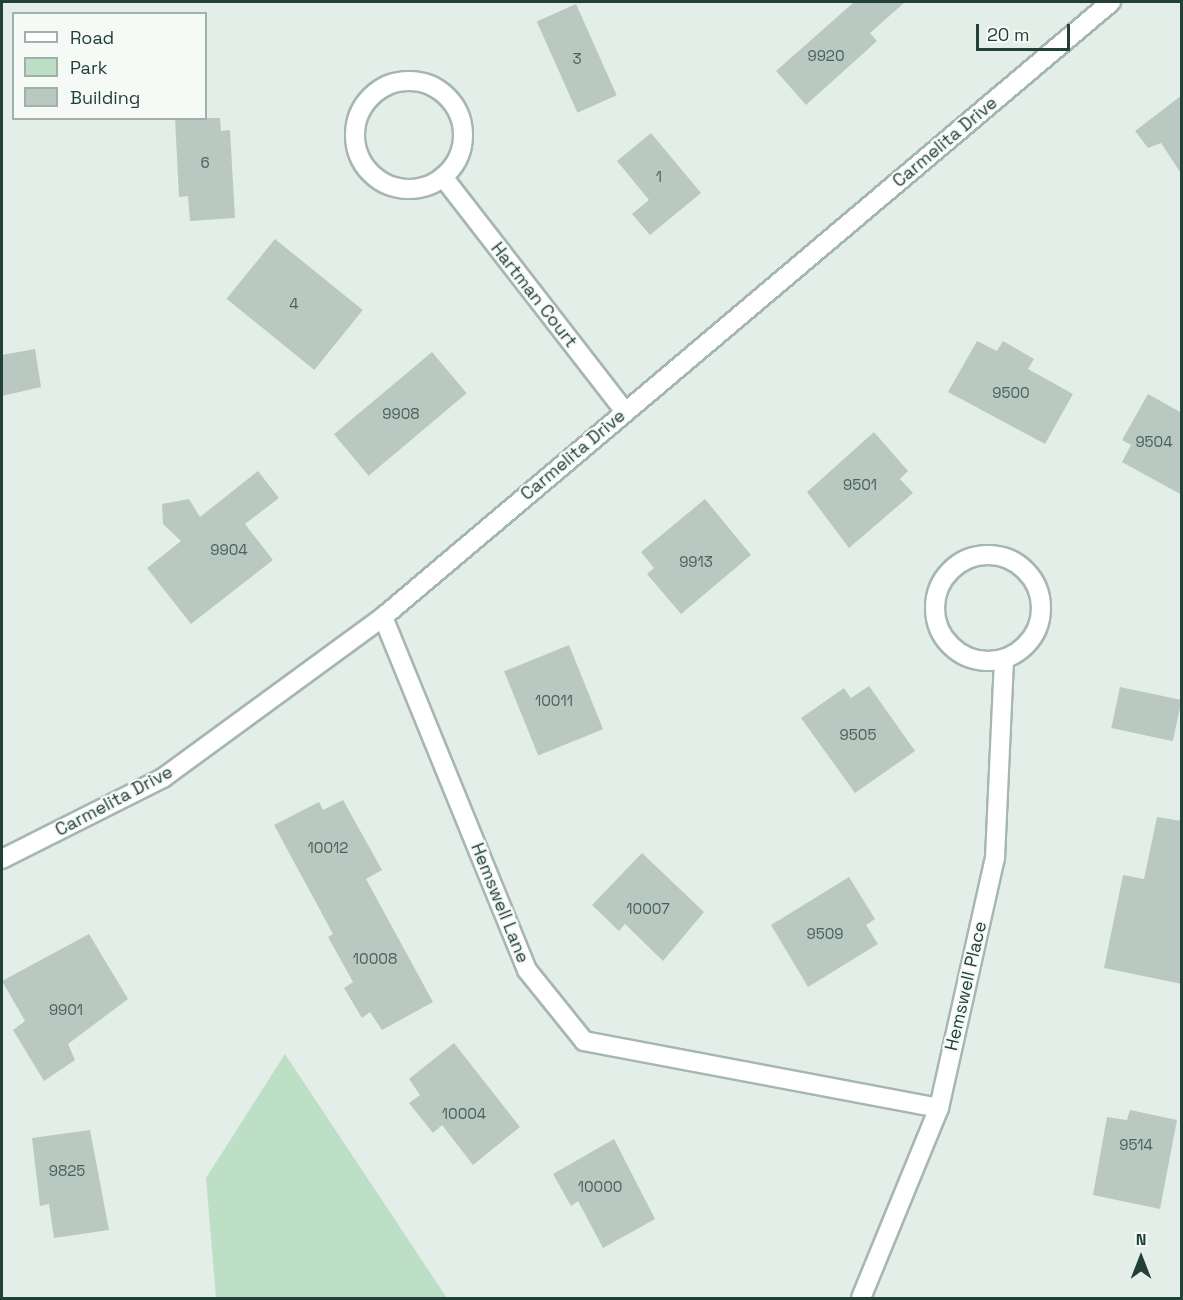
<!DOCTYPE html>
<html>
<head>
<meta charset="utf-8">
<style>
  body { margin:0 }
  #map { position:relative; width:1183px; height:1300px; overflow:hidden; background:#e4eee9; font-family:"Space Grotesk",sans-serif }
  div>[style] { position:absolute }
  .green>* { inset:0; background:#bddfc5 }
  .building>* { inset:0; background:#b9c9c2; transform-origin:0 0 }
  .roads { filter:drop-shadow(2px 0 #a6b6b0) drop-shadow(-2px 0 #a6b6b0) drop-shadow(0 2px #a6b6b0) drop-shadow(0 -2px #a6b6b0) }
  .minor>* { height:18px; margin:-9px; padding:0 9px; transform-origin:9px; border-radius:9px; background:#fff }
  .minor>.ring { margin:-9px; padding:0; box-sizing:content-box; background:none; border:18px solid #fff; border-radius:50% }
  span { translate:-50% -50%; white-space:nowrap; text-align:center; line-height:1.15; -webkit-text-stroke:4.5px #f5faf7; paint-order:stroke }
  .number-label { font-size:15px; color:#48625a }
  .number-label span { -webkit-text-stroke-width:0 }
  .street-label { font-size:18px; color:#234037 }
  .frame { position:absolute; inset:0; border:3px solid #234037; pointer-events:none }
  .legend { position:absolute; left:12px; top:12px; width:195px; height:108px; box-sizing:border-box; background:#f5faf7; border:2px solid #a1b0aa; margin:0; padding:8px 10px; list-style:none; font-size:18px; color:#234037 }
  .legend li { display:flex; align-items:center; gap:12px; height:30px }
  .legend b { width:30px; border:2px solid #a1b0aa }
  .north { position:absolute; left:1111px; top:1228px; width:60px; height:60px; -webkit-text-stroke:4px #f5faf7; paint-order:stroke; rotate:0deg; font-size:16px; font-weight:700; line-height:24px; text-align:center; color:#234037 }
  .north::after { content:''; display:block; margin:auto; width:21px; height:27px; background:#234037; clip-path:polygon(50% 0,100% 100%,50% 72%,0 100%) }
  .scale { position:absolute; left:976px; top:24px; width:94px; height:27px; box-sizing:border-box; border:3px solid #234037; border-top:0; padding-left:8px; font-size:18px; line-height:21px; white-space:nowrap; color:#234037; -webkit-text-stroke:4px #f5faf7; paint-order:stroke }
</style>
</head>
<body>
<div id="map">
  <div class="green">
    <i style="clip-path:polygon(285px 1054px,447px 1298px,216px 1298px,206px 1178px)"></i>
  </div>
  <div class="building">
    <i style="clip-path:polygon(854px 2px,905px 2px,870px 33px,877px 41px,806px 105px,776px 71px)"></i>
    <i style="left:576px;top:4px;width:100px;height:43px;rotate:66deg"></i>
    <i style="clip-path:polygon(1182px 95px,1182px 175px,1161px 143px,1148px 148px,1135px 131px)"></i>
    <i style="clip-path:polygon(175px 118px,220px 118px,221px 131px,230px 130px,235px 218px,190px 221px,188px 196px,179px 197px)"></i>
    <i style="clip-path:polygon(651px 133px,701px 193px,650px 235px,632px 214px,649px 200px,617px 161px)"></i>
    <i style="left:275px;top:239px;width:113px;height:77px;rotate:39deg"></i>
    <i style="clip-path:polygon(977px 341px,997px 351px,1003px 341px,1034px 359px,1028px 369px,1073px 394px,1045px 444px,948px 392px)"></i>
    <i style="clip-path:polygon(35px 349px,41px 387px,2px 396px,2px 355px)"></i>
    <i style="left:432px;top:352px;width:54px;height:128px;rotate:50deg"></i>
    <i style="clip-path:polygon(1148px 394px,1182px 413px,1182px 495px,1122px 462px,1131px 445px,1122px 440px)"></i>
    <i style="clip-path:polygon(874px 432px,908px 471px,900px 479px,913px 493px,849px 548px,807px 492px)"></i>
    <i style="clip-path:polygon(258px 471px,279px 498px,245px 524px,273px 560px,191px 624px,147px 568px,181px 541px,163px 524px,162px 504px,189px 499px,200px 517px)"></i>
    <i style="clip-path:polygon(705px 499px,751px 555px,681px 614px,647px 574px,654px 568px,641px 552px)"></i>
    <i style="left:569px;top:645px;width:91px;height:70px;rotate:68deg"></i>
    <i style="clip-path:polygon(869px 686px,915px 751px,855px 793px,801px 718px,844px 688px,851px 698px)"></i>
    <i style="left:1120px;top:687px;width:63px;height:42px;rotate:12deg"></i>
    <i style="clip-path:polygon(343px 800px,382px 870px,366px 879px,433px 1002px,382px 1030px,370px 1012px,362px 1018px,344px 988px,353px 982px,328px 937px,333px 934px,274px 825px,319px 802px,323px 810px)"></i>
    <i style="clip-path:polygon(1157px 817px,1182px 821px,1182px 984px,1104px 968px,1123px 875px,1144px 879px)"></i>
    <i style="clip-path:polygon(642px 853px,704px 912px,663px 961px,625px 924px,619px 931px,592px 905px)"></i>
    <i style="clip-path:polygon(849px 877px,875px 919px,866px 925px,878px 944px,808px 987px,771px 925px)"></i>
    <i style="clip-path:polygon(89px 934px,128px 999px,68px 1044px,75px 1060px,44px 1081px,13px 1030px,25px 1021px,2px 981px)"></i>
    <i style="clip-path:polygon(454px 1043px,520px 1127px,473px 1165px,442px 1125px,433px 1133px,409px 1103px,420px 1095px,409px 1079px)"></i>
    <i style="clip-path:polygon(1130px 1110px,1177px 1120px,1160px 1209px,1093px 1195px,1107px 1117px,1127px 1120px)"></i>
    <i style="clip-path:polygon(90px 1130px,109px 1230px,54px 1238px,49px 1204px,40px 1206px,32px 1138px)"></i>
    <i style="clip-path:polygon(614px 1139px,655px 1219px,603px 1248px,578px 1201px,571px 1206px,553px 1174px)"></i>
  </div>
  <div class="roads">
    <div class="minor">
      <i class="ring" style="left:355px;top:81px;width:90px;height:90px"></i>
      <i style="left:443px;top:177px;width:297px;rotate:52.2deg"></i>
      <i class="ring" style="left:935px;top:555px;width:88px;height:88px"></i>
      <i style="left:383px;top:617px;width:381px;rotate:67.8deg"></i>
      <i style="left:527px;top:970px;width:91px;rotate:51.2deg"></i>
      <i style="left:584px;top:1041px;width:361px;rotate:10.7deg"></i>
      <i style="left:2px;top:859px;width:180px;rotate:-26.7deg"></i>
      <i style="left:163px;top:778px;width:273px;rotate:-36.2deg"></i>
      <i style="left:383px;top:617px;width:953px;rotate:-40.19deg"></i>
      <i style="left:861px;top:1298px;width:205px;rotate:-67.7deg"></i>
      <i style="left:939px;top:1108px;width:256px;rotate:-77.4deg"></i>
      <i style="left:995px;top:858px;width:199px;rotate:-87.4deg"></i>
    </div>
  </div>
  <div class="number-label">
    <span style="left:826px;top:56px">9920</span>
    <span style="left:577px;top:59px">3</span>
    <span style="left:205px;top:163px">6</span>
    <span style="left:659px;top:177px">1</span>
    <span style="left:294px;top:304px">4</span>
    <span style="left:1011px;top:393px">9500</span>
    <span style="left:401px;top:414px">9908</span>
    <span style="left:1154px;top:442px">9504</span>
    <span style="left:860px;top:485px">9501</span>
    <span style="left:229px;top:550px">9904</span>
    <span style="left:696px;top:562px">9913</span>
    <span style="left:554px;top:701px">10011</span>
    <span style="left:858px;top:735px">9505</span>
    <span style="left:328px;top:848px">10012</span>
    <span style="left:648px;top:909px">10007</span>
    <span style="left:825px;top:934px">9509</span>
    <span style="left:375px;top:959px">10008</span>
    <span style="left:66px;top:1010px">9901</span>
    <span style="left:464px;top:1114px">10004</span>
    <span style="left:1136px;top:1145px">9514</span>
    <span style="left:67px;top:1171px">9825</span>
    <span style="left:600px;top:1187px">10000</span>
  </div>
  <div class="street-label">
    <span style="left:945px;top:142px;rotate:-40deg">Carmelita Drive</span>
    <span style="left:534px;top:295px;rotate:52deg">Hartman Court</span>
    <span style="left:573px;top:455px;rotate:-40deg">Carmelita Drive</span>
    <span style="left:114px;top:801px;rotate:-28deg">Carmelita Drive</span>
    <span style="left:500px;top:903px;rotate:68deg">Hemswell Lane</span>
    <span style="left:966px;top:986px;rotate:-77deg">Hemswell Place</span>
  </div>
  <div class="frame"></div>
  <ul class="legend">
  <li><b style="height:8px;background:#fff"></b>Road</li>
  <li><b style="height:16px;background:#bddfc5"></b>Park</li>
  <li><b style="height:16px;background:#b9c9c2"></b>Building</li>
  </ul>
  <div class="north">N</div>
  <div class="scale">20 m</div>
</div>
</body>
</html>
